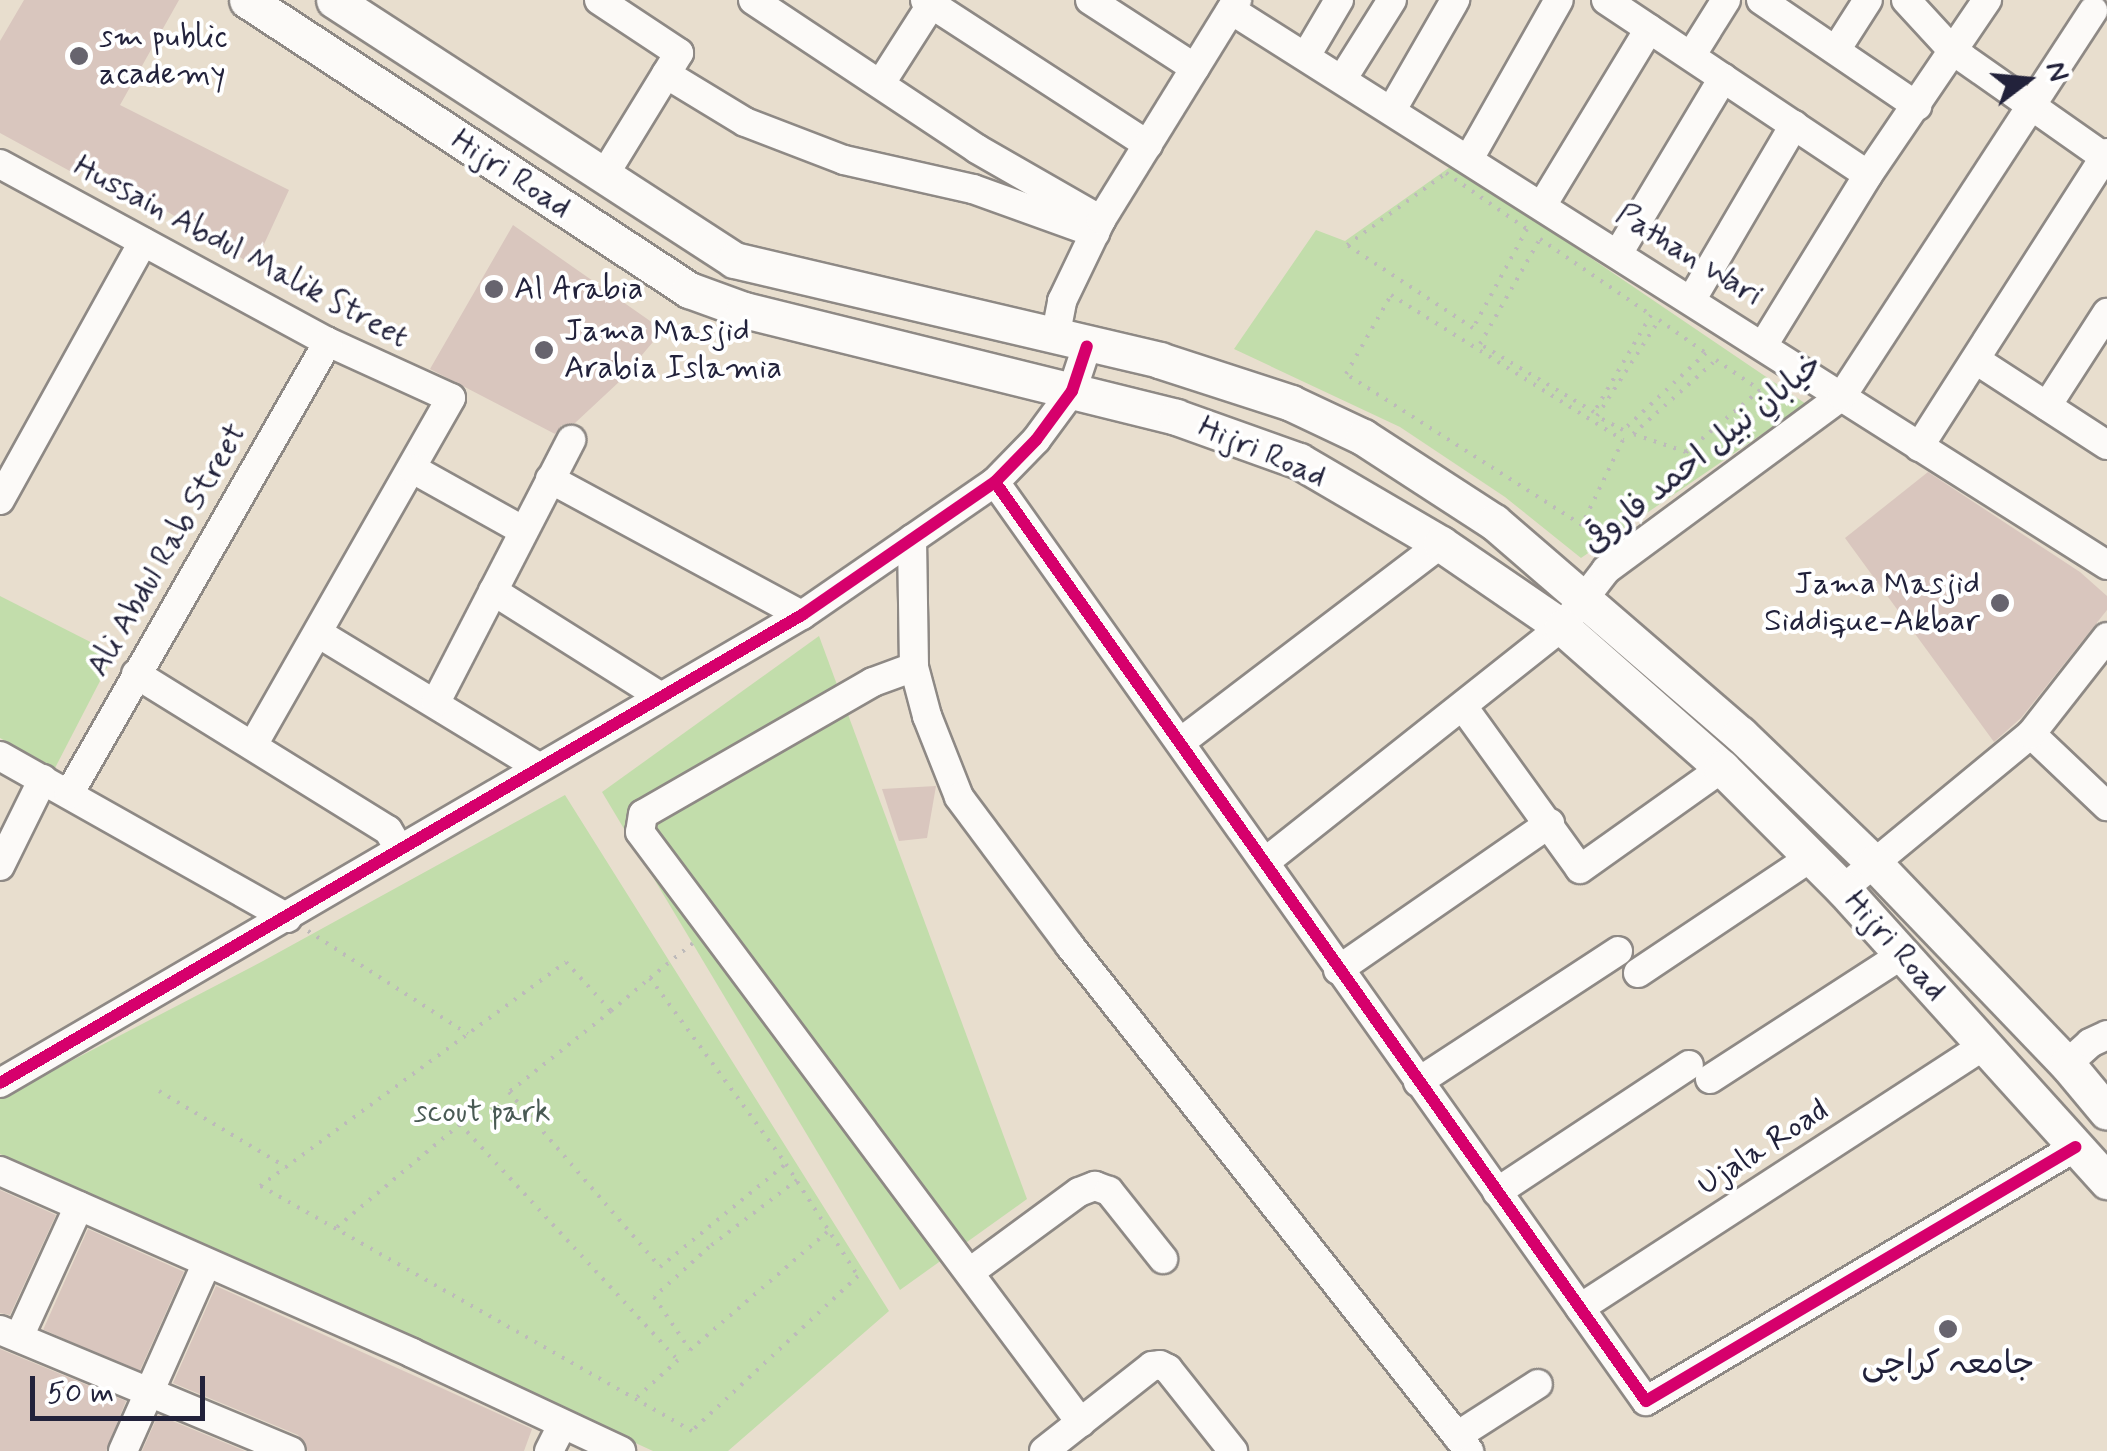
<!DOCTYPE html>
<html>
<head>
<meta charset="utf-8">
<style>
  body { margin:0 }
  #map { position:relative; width:2107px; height:1451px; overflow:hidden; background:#e8dece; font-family:Mynerve,"Playpen Sans Arabic",sans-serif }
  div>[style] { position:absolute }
  .green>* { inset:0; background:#c2ddab }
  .building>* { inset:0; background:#d9c6be; transform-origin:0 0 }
  .path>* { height:4px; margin-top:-2px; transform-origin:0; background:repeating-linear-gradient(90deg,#bdbaba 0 2.5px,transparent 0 10.5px) }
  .roads { filter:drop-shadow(2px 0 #8e8985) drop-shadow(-2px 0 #8e8985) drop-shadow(0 2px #8e8985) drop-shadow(0 -2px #8e8985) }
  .minor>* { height:28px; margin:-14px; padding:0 14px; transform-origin:14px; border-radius:14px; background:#fcfaf8 }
  .major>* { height:35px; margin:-17.5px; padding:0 17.5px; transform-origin:17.5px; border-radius:17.5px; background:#fcfaf8 }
  .cycleway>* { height:12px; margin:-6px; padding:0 6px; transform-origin:6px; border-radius:6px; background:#d6006c }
  .dots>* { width:28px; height:28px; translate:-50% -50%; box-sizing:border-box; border:5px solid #fff; border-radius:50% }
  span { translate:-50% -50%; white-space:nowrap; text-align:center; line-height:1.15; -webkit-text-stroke:8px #fff; paint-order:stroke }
  .poi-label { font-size:32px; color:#22223b }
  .left { translate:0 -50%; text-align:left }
  .right { translate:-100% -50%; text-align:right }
  .street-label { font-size:32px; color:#22223b }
  .park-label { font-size:32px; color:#495a54 }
  .north { position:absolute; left:1977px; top:30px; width:100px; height:100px; -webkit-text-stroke:8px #fff; paint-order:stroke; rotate:74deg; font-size:28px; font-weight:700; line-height:40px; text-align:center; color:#22223b }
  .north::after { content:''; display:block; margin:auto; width:35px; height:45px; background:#22223b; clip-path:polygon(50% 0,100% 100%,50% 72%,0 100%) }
  .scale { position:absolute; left:30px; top:1376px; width:175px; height:45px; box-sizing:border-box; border:5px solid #22223b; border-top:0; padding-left:12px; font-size:30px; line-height:35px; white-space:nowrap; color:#22223b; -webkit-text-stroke:8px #fff; paint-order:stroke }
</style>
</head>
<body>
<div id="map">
  <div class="green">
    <i style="clip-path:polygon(1450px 167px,1551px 231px,1806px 404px,1581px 558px,1505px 497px,1400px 427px,1234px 349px,1316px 230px,1345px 241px)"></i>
    <i style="clip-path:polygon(0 596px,114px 654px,55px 768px,0 738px)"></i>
    <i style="clip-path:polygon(819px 636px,1027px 1199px,900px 1290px,602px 792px)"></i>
    <i style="clip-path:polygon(565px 795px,889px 1311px,728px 1451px,653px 1451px,0 1154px,0 1098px,263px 961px)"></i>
  </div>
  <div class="building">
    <i style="clip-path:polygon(24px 0,179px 0,120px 105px,289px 190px,254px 266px,87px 161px,79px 176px,0 133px,0 41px)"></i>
    <i style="clip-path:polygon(513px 225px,663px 330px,620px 381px,575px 423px,562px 425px,555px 434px,430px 369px)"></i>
    <i style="clip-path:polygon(1928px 472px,2080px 572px,2107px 596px,2107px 610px,2021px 718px,1994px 742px,1845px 538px)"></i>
    <i style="clip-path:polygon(936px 786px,927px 838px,899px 841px,882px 789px)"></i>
    <i style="clip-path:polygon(0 1190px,56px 1215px,10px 1315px,0 1313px)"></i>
    <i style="left:88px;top:1229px;width:105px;height:110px;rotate:24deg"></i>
    <i style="clip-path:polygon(216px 1286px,532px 1429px,524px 1451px,308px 1451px,298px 1435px,173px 1383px)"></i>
    <i style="clip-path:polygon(0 1349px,126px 1401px,106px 1451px,0 1451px)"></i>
    <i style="clip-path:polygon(158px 1415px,245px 1451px,142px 1451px)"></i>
  </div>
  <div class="path">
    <i style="left:1446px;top:173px;width:98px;rotate:34.7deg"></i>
    <i style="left:1527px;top:229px;width:113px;rotate:118.6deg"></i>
    <i style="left:1473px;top:328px;width:151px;rotate:-146.6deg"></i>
    <i style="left:1347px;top:245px;width:122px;rotate:-36deg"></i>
    <i style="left:1540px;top:239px;width:135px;rotate:34.4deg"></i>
    <i style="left:1651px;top:315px;width:113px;rotate:120.4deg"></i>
    <i style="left:1594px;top:412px;width:133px;rotate:-149.2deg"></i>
    <i style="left:1480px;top:344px;width:121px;rotate:-60.3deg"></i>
    <i style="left:1391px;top:295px;width:274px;rotate:32deg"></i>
    <i style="left:1623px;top:440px;width:94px;rotate:115.8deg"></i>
    <i style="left:1582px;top:525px;width:280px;rotate:-147.4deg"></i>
    <i style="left:1346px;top:374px;width:91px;rotate:-60.3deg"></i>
    <i style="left:1659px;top:320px;width:57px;rotate:35.1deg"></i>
    <i style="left:1706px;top:353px;width:113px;rotate:137.1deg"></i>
    <i style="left:1623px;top:430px;width:30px;rotate:-152deg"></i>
    <i style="left:1597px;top:416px;width:114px;rotate:-57.1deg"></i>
    <i style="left:1716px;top:360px;width:53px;rotate:34.3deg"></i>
    <i style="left:1760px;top:390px;width:97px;rotate:140deg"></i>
    <i style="left:1686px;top:452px;width:56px;rotate:-161.2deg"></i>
    <i style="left:1633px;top:434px;width:111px;rotate:-41.7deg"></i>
    <i style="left:308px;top:931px;width:190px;rotate:32.8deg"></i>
    <i style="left:566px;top:962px;width:67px;rotate:47.4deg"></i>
    <i style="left:611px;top:1011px;width:51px;rotate:-40.2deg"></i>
    <i style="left:650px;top:978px;width:230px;rotate:53.8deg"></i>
    <i style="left:786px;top:1164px;width:133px;rotate:57.3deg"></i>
    <i style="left:858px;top:1276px;width:227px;rotate:137deg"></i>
    <i style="left:692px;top:1431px;width:497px;rotate:-150.4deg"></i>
    <i style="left:260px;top:1186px;width:379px;rotate:-36.2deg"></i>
    <i style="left:650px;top:978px;width:55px;rotate:-39.1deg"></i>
    <i style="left:611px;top:1011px;width:130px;rotate:141.5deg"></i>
    <i style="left:509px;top:1092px;width:231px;rotate:49.2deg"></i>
    <i style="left:660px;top:1267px;width:163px;rotate:-39.3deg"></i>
    <i style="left:159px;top:1091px;width:148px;rotate:30.9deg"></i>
    <i style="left:797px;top:1180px;width:111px;rotate:142.7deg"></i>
    <i style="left:709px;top:1247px;width:74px;rotate:137.7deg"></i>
    <i style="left:654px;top:1297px;width:64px;rotate:55.8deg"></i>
    <i style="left:690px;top:1350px;width:181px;rotate:-40.7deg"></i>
    <i style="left:337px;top:1227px;width:160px;rotate:-39.9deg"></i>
    <i style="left:460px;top:1124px;width:321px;rotate:47.3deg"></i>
    <i style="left:678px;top:1360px;width:58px;rotate:137.8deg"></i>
  </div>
  <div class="roads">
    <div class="minor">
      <i style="left:599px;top:0;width:96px;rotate:33.5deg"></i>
      <i style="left:679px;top:53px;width:145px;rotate:121.5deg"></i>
      <i style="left:753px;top:0;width:269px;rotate:33.6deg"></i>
      <i style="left:977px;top:149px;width:143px;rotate:29.8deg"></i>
      <i style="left:925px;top:0;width:266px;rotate:33deg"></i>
      <i style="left:1090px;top:0;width:125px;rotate:32.9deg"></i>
      <i style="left:1606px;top:0;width:315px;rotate:33.7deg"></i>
      <i style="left:1761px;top:0;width:189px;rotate:34.2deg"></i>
      <i style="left:1906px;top:0;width:68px;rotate:47.4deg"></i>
      <i style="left:1952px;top:50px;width:186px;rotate:35.1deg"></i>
      <i style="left:1231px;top:10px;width:1037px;rotate:32.36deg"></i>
      <i style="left:1836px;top:50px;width:59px;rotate:-57.4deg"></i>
      <i style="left:1306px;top:56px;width:65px;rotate:-59.5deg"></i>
      <i style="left:1691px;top:56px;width:66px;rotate:-58deg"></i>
      <i style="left:666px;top:74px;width:92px;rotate:31.3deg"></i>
      <i style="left:745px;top:122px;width:106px;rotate:21deg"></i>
      <i style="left:844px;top:160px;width:132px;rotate:12.7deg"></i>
      <i style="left:973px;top:189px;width:130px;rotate:19.8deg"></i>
      <i style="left:1343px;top:78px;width:92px;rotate:-57.9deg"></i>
      <i style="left:881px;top:83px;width:98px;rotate:-57.4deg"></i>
      <i style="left:1393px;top:108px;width:125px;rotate:-60.1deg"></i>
      <i style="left:1470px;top:157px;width:180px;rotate:-60.5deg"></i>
      <i style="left:0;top:164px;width:373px;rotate:28.5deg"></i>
      <i style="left:328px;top:342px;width:135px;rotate:24.5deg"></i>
      <i style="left:451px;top:398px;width:397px;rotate:119.7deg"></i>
      <i style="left:1543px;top:204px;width:205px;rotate:-58.8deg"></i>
      <i style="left:1619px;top:252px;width:203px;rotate:-59.1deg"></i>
      <i style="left:1692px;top:299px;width:202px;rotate:-59.6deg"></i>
      <i style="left:1055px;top:338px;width:38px;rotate:-79deg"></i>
      <i style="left:1062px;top:301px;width:90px;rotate:-64.3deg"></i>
      <i style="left:1101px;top:220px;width:259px;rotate:-58.3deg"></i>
      <i style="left:1764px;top:344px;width:198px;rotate:-58.4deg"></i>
      <i style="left:1868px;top:175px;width:212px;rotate:-55.8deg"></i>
      <i style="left:1976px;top:360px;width:156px;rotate:33deg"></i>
      <i style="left:2047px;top:406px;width:111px;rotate:-57.2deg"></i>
      <i style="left:1919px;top:447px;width:349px;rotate:-57.4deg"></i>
      <i style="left:413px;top:469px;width:125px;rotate:29.2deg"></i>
      <i style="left:550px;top:479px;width:286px;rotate:28.4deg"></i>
      <i style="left:995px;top:482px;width:1126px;rotate:54.69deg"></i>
      <i style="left:1646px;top:1401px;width:499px;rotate:-30.6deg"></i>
      <i style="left:0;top:500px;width:295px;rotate:-61deg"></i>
      <i style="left:912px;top:539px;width:128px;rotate:89.1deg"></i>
      <i style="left:914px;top:667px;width:51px;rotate:75.1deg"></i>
      <i style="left:927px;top:716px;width:87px;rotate:68.4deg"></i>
      <i style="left:959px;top:797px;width:186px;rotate:53.3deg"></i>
      <i style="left:1070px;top:946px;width:644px;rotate:51.69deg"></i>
      <i style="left:493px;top:591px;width:197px;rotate:32.2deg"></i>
      <i style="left:318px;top:633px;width:258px;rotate:31.3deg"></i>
      <i style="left:914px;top:667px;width:44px;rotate:159.9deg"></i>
      <i style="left:873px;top:682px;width:265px;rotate:150.1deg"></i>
      <i style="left:643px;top:814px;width:18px;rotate:99deg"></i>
      <i style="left:640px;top:832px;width:737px;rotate:53.27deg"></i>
      <i style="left:136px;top:674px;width:296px;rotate:31.8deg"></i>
      <i style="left:388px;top:830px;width:22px;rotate:60deg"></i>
      <i style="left:436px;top:702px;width:295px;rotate:-62.7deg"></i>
      <i style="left:1464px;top:708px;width:198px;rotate:54.2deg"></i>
      <i style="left:1580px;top:869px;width:174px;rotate:-35.4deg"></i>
      <i style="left:2031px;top:734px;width:105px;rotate:43.5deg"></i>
      <i style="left:1182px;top:741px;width:325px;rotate:-37.3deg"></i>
      <i style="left:0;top:756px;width:330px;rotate:29.4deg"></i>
      <i style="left:69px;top:794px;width:521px;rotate:-60.19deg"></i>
      <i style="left:1265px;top:862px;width:379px;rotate:-38.4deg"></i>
      <i style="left:1562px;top:627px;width:72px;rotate:-52.3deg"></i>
      <i style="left:1606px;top:570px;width:293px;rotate:-36.4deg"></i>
      <i style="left:1842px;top:396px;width:460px;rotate:-56.9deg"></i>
      <i style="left:0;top:866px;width:97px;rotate:-63.7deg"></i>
      <i style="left:1843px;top:889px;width:244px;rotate:-39.5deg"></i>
      <i style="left:2031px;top:734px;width:123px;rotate:-51.9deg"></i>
      <i style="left:1338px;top:970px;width:258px;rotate:-34.7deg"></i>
      <i style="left:1638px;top:973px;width:208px;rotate:-33.8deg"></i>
      <i style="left:2067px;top:1064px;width:31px;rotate:-42deg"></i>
      <i style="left:2090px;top:1043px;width:19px;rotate:-25deg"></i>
      <i style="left:1710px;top:1079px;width:230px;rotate:-32.9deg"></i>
      <i style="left:1418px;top:1082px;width:239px;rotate:-33.2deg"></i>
      <i style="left:0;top:1083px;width:929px;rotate:-30.27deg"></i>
      <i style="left:802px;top:615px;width:234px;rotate:-34.6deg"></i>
      <i style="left:995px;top:482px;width:59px;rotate:-45.7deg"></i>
      <i style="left:1036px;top:440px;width:61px;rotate:-53.7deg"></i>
      <i style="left:1072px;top:391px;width:47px;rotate:-71.6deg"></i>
      <i style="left:0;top:1171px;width:450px;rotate:23.8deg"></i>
      <i style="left:412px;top:1353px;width:231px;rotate:25.1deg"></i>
      <i style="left:1497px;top:1192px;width:230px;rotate:-33.5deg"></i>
      <i style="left:970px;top:1272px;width:135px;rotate:-36.3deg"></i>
      <i style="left:1079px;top:1192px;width:17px;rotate:-21deg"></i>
      <i style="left:1095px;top:1186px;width:15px;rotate:20deg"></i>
      <i style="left:1109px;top:1191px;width:87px;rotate:51.5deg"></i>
      <i style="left:1580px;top:1308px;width:482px;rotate:-33deg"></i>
      <i style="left:0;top:1330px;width:315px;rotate:22.6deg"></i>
      <i style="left:19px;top:1337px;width:144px;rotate:-65.4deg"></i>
      <i style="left:1457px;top:1436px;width:96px;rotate:-32.7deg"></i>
      <i style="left:123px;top:1451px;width:204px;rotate:-66deg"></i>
      <i style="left:549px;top:1451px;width:29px;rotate:-63deg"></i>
      <i style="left:1044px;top:1451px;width:137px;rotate:-38.2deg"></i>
      <i style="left:1152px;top:1366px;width:8px;rotate:-7deg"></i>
      <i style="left:1160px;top:1365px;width:9px;rotate:27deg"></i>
      <i style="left:1168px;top:1369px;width:105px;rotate:51.6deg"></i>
    </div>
    <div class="major">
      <i style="left:247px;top:0;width:529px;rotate:33.27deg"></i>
      <i style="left:689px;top:290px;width:59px;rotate:20deg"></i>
      <i style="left:744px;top:310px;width:445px;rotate:13.9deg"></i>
      <i style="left:1176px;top:417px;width:131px;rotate:19.7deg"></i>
      <i style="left:1299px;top:461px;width:164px;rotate:30.3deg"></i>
      <i style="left:1441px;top:544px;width:147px;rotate:34.4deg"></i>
      <i style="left:1562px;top:627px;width:213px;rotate:41.4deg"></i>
      <i style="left:1722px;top:768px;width:171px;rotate:45deg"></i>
      <i style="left:1843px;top:889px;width:394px;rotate:47.9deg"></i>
      <i style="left:334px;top:0;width:477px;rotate:33deg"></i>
      <i style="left:734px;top:260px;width:437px;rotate:13.2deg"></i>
      <i style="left:1159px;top:360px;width:139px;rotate:18deg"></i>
      <i style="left:1291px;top:403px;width:80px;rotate:25.3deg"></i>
      <i style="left:1363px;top:437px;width:156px;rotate:33deg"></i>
      <i style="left:1494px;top:522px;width:325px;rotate:40.8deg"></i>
      <i style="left:1740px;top:734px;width:186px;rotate:43.9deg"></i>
      <i style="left:1874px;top:863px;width:279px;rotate:46.2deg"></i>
      <i style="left:2067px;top:1064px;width:62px;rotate:50.2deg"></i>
    </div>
  </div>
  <div class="cycleway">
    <i style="left:995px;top:482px;width:1126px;rotate:54.69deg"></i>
    <i style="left:1646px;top:1401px;width:499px;rotate:-30.6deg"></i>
    <i style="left:0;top:1083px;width:929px;rotate:-30.27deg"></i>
    <i style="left:802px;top:615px;width:234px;rotate:-34.6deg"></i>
    <i style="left:995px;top:482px;width:59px;rotate:-45.7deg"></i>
    <i style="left:1036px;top:440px;width:61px;rotate:-53.7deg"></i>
    <i style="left:1072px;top:391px;width:47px;rotate:-71.6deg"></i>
  </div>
  <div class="dots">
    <i style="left:79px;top:56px;background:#67646e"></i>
    <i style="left:494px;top:289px;background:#67646e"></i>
    <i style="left:544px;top:350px;background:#67646e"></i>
    <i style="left:2000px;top:603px;background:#67646e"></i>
    <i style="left:1948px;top:1329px;background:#67646e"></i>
  </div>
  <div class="poi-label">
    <span class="left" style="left:99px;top:56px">sm public<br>academy</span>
    <span class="left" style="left:514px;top:289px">Al Arabia</span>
    <span class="left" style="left:564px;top:350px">Jama Masjid<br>Arabia Islamia</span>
    <span class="right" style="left:1980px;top:603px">Jama Masjid<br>Siddique-Akbar</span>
    <span style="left:1948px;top:1364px">جامعہ کراچی</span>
  </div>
  <div class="street-label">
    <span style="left:511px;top:174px;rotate:33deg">Hijri Road</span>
    <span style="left:241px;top:252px;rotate:28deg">Hussain Abdul Malik Street</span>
    <span style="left:1689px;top:255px;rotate:32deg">Pathan Wari</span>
    <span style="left:1262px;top:452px;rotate:23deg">Hijri Road</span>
    <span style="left:1703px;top:454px;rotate:-39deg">خیابانِ نبیل احمد فاروقی</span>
    <span style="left:167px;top:550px;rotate:-60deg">Ali Abdul Rab Street</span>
    <span style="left:1895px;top:946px;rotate:48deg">Hijri Road</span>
    <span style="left:1763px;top:1148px;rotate:-33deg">Ujala Road</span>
  </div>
  <div class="park-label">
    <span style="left:482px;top:1112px">scout park</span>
  </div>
  <div class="north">N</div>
  <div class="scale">50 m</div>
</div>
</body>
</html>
